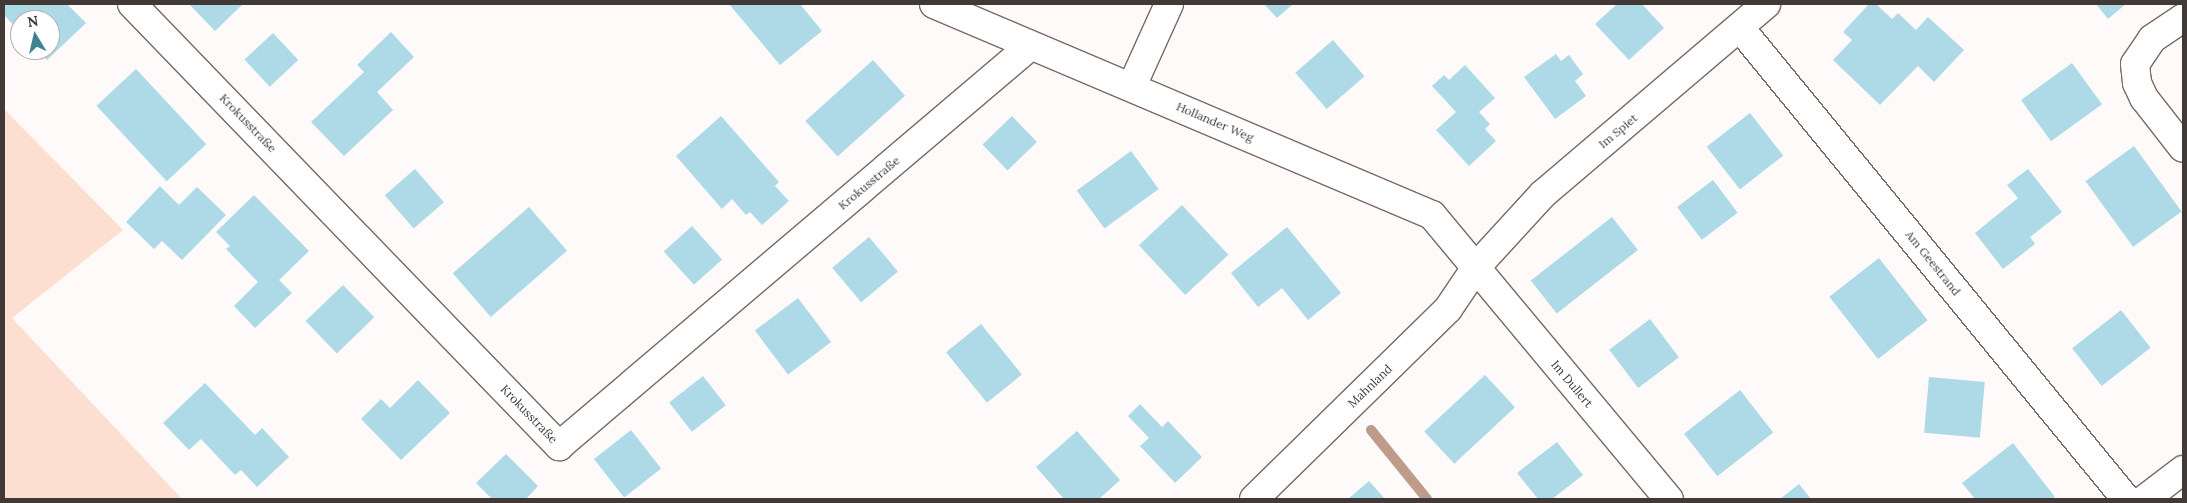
<!DOCTYPE html>
<html>
<head>
<meta charset="utf-8">
<style>
  body { margin:0 }
  #map { position:relative; width:2187px; height:503px; overflow:hidden; background:#fefaf9; font-family:Lora,serif }
  div>[style] { position:absolute }
  .green>* { inset:0; background:#fddfd2 }
  .stream>* { height:10px; margin:-5px; padding:0 5px; transform-origin:5px; border-radius:5px; background:#bf9b8a }
  .building>* { inset:0; background:#aedae8; transform-origin:0 0 }
  .roads { filter:drop-shadow(1px 0 #796b64) drop-shadow(-1px 0 #796b64) drop-shadow(0 1px #796b64) drop-shadow(0 -1px #796b64) }
  .minor>* { height:28px; margin:-14px; padding:0 14px; transform-origin:14px; border-radius:14px; background:#fff }
  span { translate:-50% -50%; white-space:nowrap; text-align:center; line-height:1.15; -webkit-text-stroke:4px #fff; paint-order:stroke }
  .street-label { font-size:12px; color:#403936 }
  .frame { position:absolute; inset:0; border:5px solid #403936; pointer-events:none }
  .north { position:absolute; left:10px; top:10px; width:50px; height:50px; box-sizing:border-box; background:#fff; border:1px solid #b3b0af; border-radius:50%; rotate:351deg; font-size:14px; font-weight:700; line-height:20px; text-align:center; color:#403936 }
  .north::after { content:''; display:block; margin:auto; width:18px; height:22px; background:#418194; clip-path:polygon(50% 0,100% 100%,50% 72%,0 100%) }
</style>
</head>
<body>
<div id="map">
  <div class="green">
    <i style="clip-path:polygon(4px 109px,123px 230px,12px 318px,182px 499px,4px 499px)"></i>
  </div>
  <div class="stream">
    <i style="left:1371px;top:430px;width:89px;rotate:50.9deg"></i>
  </div>
  <div class="building">
    <i style="clip-path:polygon(4px 4px,67px 4px,86px 23px,47px 60px,37px 50px,50px 50px,50px 20px,20px 20px,20px 32px,4px 15px)"></i>
    <i style="clip-path:polygon(189px 4px,243px 4px,215px 31px)"></i>
    <i style="clip-path:polygon(729px 4px,800px 4px,822px 31px,780px 65px)"></i>
    <i style="clip-path:polygon(1264px 4px,1293px 4px,1277px 18px)"></i>
    <i style="clip-path:polygon(1617px 4px,1642px 4px,1664px 28px,1629px 60px,1595px 24px)"></i>
    <i style="clip-path:polygon(1869px 4px,1876px 4px,1892px 19px,1898px 13px,1916px 30px,1928px 17px,1964px 50px,1934px 82px,1918px 66px,1880px 105px,1833px 60px,1852px 40px,1843px 32px)"></i>
    <i style="clip-path:polygon(2096px 4px,2126px 4px,2108px 19px)"></i>
    <i style="clip-path:polygon(391px 32px,414px 57px,377px 92px,393px 110px,344px 156px,311px 122px,364px 72px,357px 65px)"></i>
    <i style="left:273px;top:33px;width:37px;height:39px;rotate:47deg"></i>
    <i style="left:1333px;top:40px;width:48px;height:50px;rotate:49deg"></i>
    <i style="clip-path:polygon(1556px 54px,1561px 61px,1569px 55px,1583px 74px,1575px 81px,1586px 96px,1555px 119px,1524px 77px)"></i>
    <i style="left:873px;top:60px;width:48px;height:91px;rotate:48deg"></i>
    <i style="left:2072px;top:63px;width:51px;height:63px;rotate:54deg"></i>
    <i style="clip-path:polygon(1465px 65px,1495px 98px,1479px 112px,1490px 124px,1485px 129px,1496px 141px,1469px 166px,1436px 130px,1456px 112px,1432px 86px,1444px 75px,1449px 80px)"></i>
    <i style="left:136px;top:69px;width:103px;height:54px;rotate:47deg"></i>
    <i style="left:1750px;top:113px;width:54px;height:55px;rotate:52deg"></i>
    <i style="clip-path:polygon(721px 116px,779px 182px,775px 186px,789px 201px,762px 225px,750px 212px,746px 215px,732px 199px,722px 209px,676px 156px)"></i>
    <i style="left:1012px;top:116px;width:36px;height:41px;rotate:46deg"></i>
    <i style="left:2134px;top:146px;width:81px;height:60px;rotate:54deg"></i>
    <i style="left:1131px;top:151px;width:47px;height:67px;rotate:54deg"></i>
    <i style="left:415px;top:169px;width:44px;height:40px;rotate:49deg"></i>
    <i style="clip-path:polygon(2028px 169px,2062px 212px,2030px 237px,2035px 244px,2003px 269px,1975px 233px,2018px 198px,2007px 185px)"></i>
    <i style="left:1713px;top:180px;width:41px;height:45px;rotate:53deg"></i>
    <i style="clip-path:polygon(160px 186px,179px 205px,197px 187px,226px 215px,182px 260px,162px 241px,154px 249px,126px 222px)"></i>
    <i style="clip-path:polygon(254px 195px,309px 251px,279px 280px,292px 293px,255px 328px,234px 306px,258px 282px,226px 249px,230px 246px,216px 232px)"></i>
    <i style="left:1182px;top:205px;width:68px;height:59px;rotate:47deg"></i>
    <i style="left:529px;top:207px;width:58px;height:101px;rotate:49deg"></i>
    <i style="left:1612px;top:217px;width:42px;height:103px;rotate:52deg"></i>
    <i style="left:692px;top:226px;width:45px;height:38px;rotate:48deg"></i>
    <i style="clip-path:polygon(1287px 227px,1341px 293px,1308px 320px,1282px 288px,1258px 307px,1231px 273px)"></i>
    <i style="left:869px;top:237px;width:45px;height:48px;rotate:50deg"></i>
    <i style="left:1879px;top:258px;width:79px;height:63px;rotate:52deg"></i>
    <i style="left:343px;top:285px;width:45px;height:52px;rotate:46deg"></i>
    <i style="left:798px;top:298px;width:55px;height:54px;rotate:53deg"></i>
    <i style="left:2121px;top:310px;width:48px;height:62px;rotate:52deg"></i>
    <i style="left:1650px;top:319px;width:48px;height:51px;rotate:53deg"></i>
    <i style="left:981px;top:324px;width:65px;height:45px;rotate:51deg"></i>
    <i style="left:1485px;top:375px;width:44px;height:83px;rotate:47deg"></i>
    <i style="left:703px;top:376px;width:37px;height:43px;rotate:52deg"></i>
    <i style="left:1929px;top:377px;width:56px;height:56px;rotate:5deg"></i>
    <i style="clip-path:polygon(418px 380px,450px 413px,401px 460px,361px 419px,381px 399px,390px 408px)"></i>
    <i style="clip-path:polygon(205px 383px,255px 435px,262px 428px,289px 457px,257px 487px,241px 470px,235px 475px,201px 439px,189px 450px,163px 423px)"></i>
    <i style="left:1740px;top:390px;width:54px;height:71px;rotate:52deg"></i>
    <i style="clip-path:polygon(1140px 404px,1162px 427px,1168px 421px,1202px 457px,1175px 483px,1140px 446px,1149px 438px,1128px 416px)"></i>
    <i style="left:631px;top:430px;width:49px;height:47px;rotate:52deg"></i>
    <i style="clip-path:polygon(1077px 431px,1120px 480px,1099px 499px,1064px 499px,1036px 467px)"></i>
    <i style="clip-path:polygon(1557px 442px,1583px 475px,1552px 499px,1538px 499px,1517px 473px)"></i>
    <i style="clip-path:polygon(2013px 443px,2055px 497px,2052px 499px,1975px 499px,1962px 483px)"></i>
    <i style="clip-path:polygon(506px 454px,538px 486px,526px 499px,492px 499px,476px 483px)"></i>
    <i style="clip-path:polygon(1369px 481px,1385px 499px,1348px 499px)"></i>
    <i style="clip-path:polygon(1799px 484px,1811px 499px,1780px 499px)"></i>
  </div>
  <div class="roads">
    <div class="minor">
      <i style="left:132px;top:4px;width:615px;rotate:45.99deg"></i>
      <i style="left:559px;top:446px;width:618px;rotate:-40.34deg"></i>
      <i style="left:934px;top:4px;width:541px;rotate:22.96deg"></i>
      <i style="left:1432px;top:215px;width:370px;rotate:50.2deg"></i>
      <i style="left:2183px;top:18px;width:37px;rotate:146deg"></i>
      <i style="left:2152px;top:39px;width:30px;rotate:124deg"></i>
      <i style="left:2135px;top:64px;width:19px;rotate:84deg"></i>
      <i style="left:2137px;top:83px;width:17px;rotate:65deg"></i>
      <i style="left:2144px;top:98px;width:63px;rotate:52deg"></i>
      <i style="left:1740px;top:28px;width:609px;rotate:50.66deg"></i>
      <i style="left:1132px;top:86px;width:90px;rotate:-65.7deg"></i>
      <i style="left:1254px;top:499px;width:272px;rotate:-44.4deg"></i>
      <i style="left:1448px;top:309px;width:52px;rotate:-56deg"></i>
      <i style="left:1477px;top:266px;width:98px;rotate:-47.5deg"></i>
      <i style="left:1543px;top:194px;width:293px;rotate:-40.4deg"></i>
      <i style="left:2145px;top:499px;width:48px;rotate:-37.3deg"></i>
    </div>
  </div>
  <div class="street-label">
    <span style="left:1215px;top:122px;rotate:23deg">Hollander Weg</span>
    <span style="left:248px;top:123px;rotate:46deg">Krokusstraße</span>
    <span style="left:1618px;top:131px;rotate:-40deg">Im Spiet</span>
    <span style="left:869px;top:183px;rotate:-40deg">Krokusstraße</span>
    <span style="left:1933px;top:263px;rotate:51deg">Am Geestrand</span>
    <span style="left:1572px;top:384px;rotate:50deg">Im Dullert</span>
    <span style="left:1370px;top:386px;rotate:-44deg">Mahnland</span>
    <span style="left:529px;top:414px;rotate:46deg">Krokusstraße</span>
  </div>
  <div class="frame"></div>
  <div class="north">N</div>
</div>
</body>
</html>
